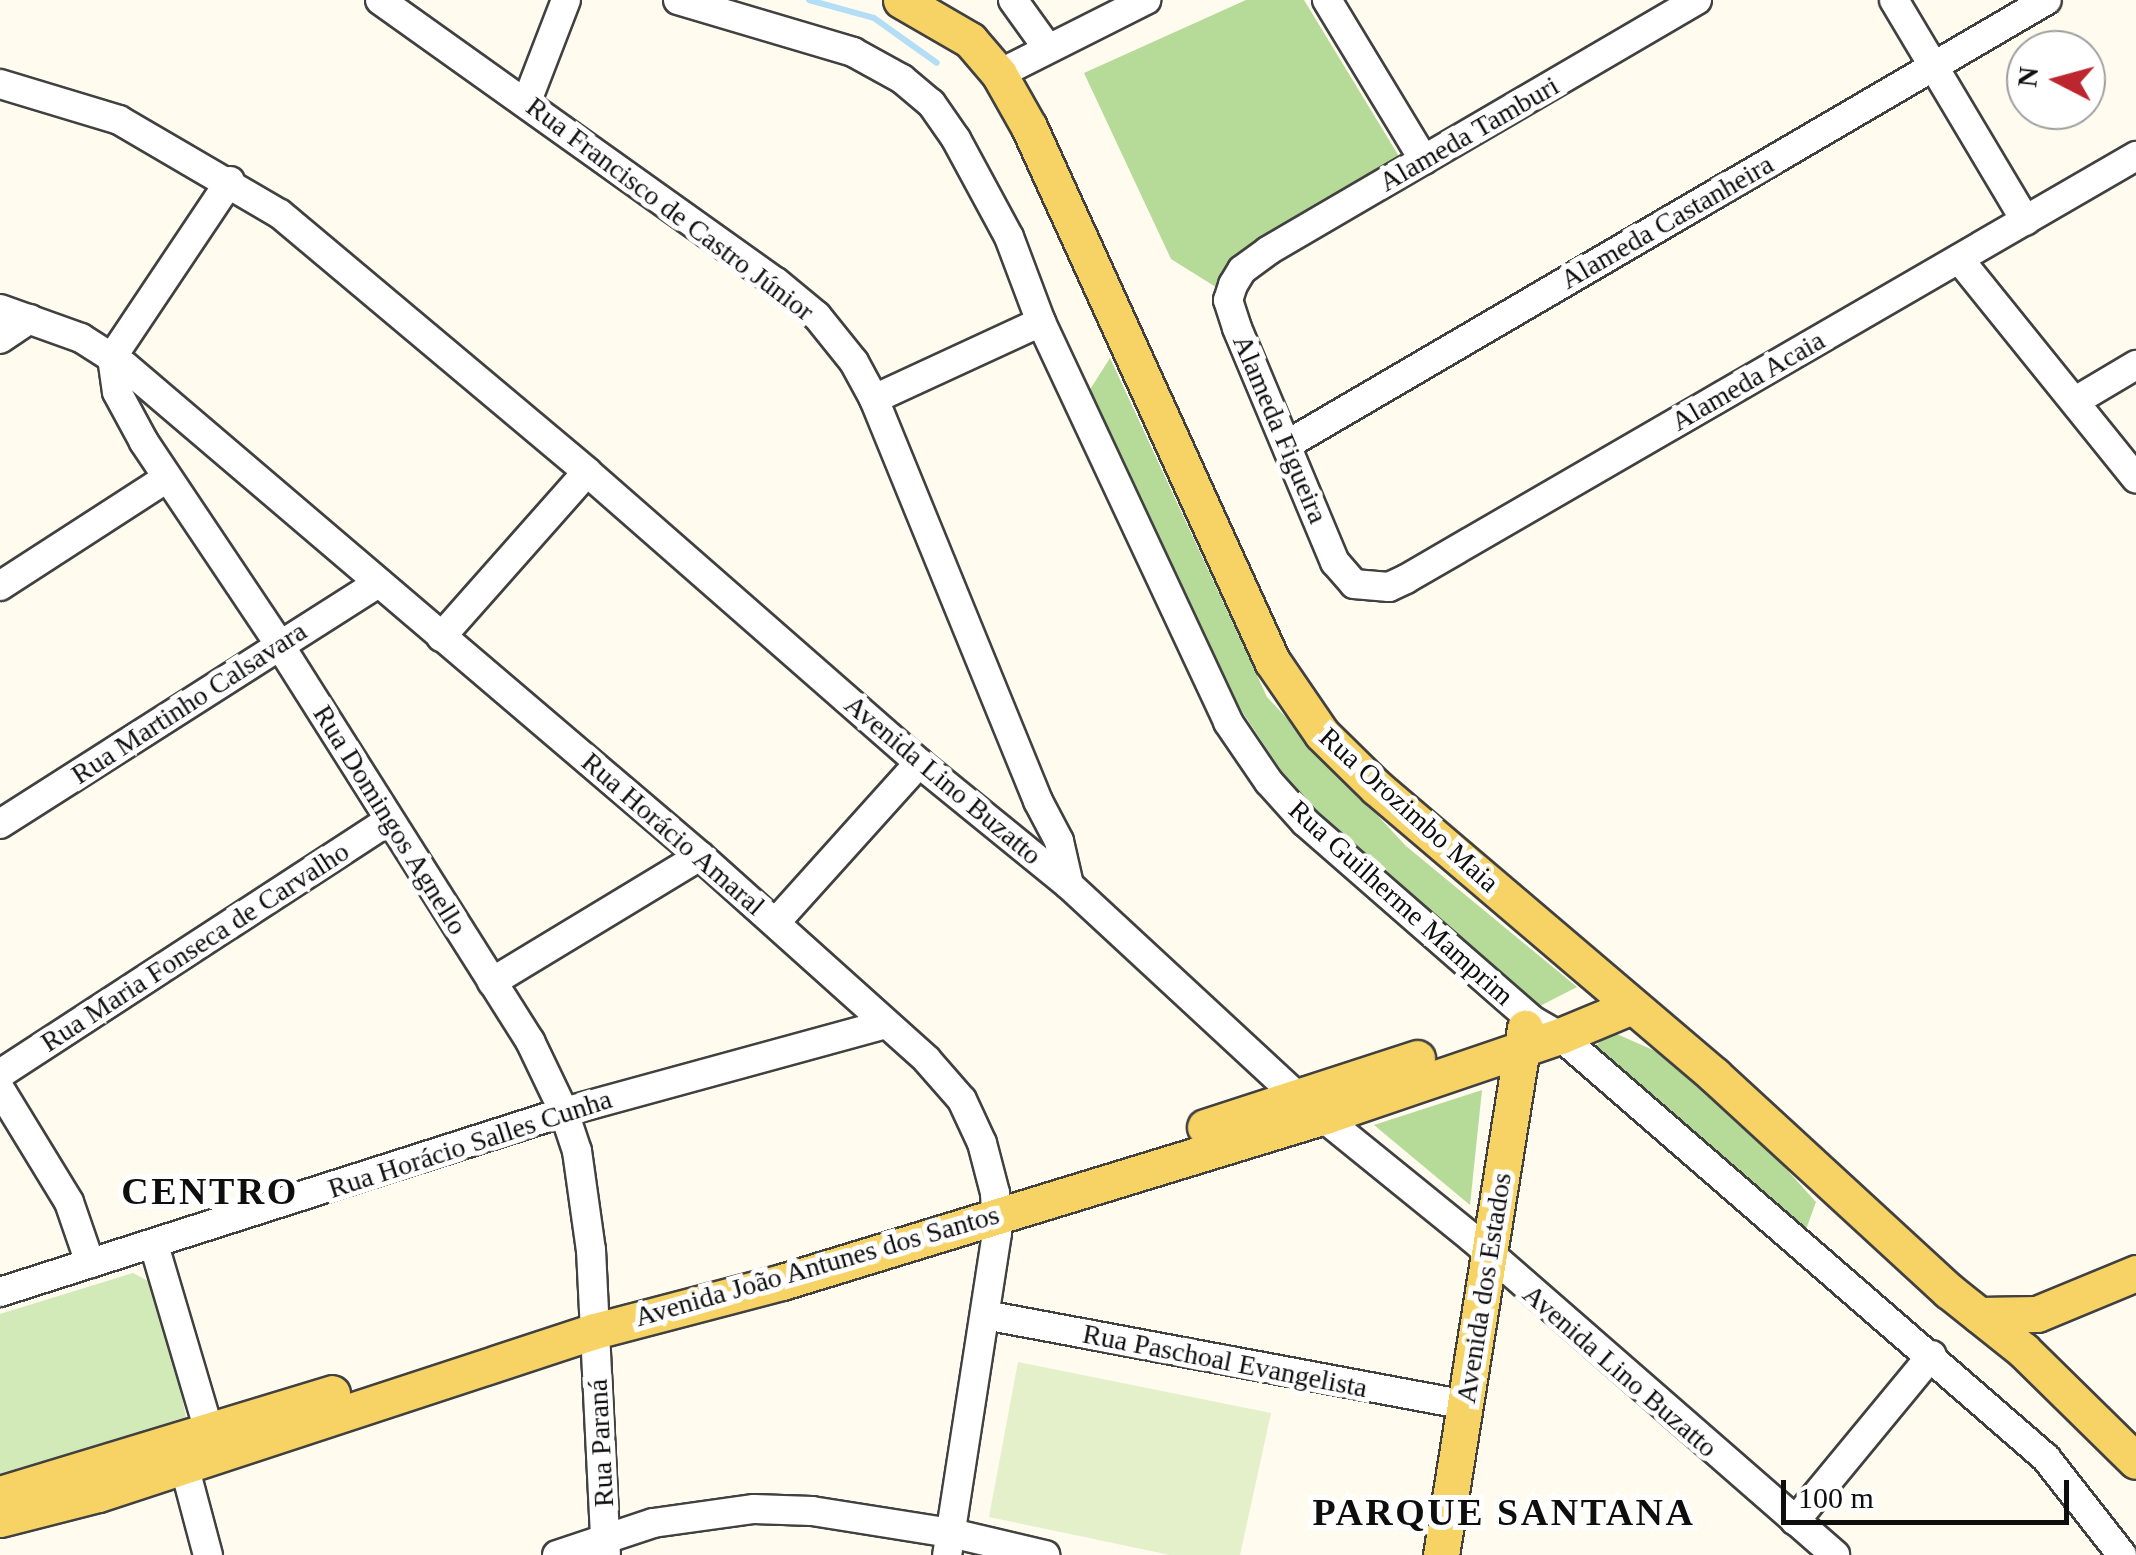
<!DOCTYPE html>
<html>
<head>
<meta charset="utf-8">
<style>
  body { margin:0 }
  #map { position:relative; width:2136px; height:1555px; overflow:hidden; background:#fffbee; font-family:Georgia,serif }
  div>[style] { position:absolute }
  .green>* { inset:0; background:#d2e9b8 }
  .forest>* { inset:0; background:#b6da98 }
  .pitch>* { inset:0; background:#e3f0ca }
  .stream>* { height:6px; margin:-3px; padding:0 3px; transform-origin:3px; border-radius:3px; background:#b3def6 }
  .roads { filter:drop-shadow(2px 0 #414141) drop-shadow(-2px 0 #414141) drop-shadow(0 2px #414141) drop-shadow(0 -2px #414141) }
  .minor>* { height:28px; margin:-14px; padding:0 14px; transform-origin:14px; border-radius:14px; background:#fff }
  .major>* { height:35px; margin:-17.5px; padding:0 17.5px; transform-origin:17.5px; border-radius:17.5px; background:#f7d366 }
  span { translate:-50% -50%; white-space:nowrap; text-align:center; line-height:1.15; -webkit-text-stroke:10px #fff; paint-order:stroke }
  .street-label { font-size:28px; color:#0e0e0e }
  .district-label { font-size:38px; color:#0e0e0e; font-weight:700; letter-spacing:2.5px }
  .north { position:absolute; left:2006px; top:30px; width:100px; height:100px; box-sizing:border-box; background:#fff; border:2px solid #9f9f9f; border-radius:50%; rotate:276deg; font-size:28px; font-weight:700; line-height:40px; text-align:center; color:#0e0e0e }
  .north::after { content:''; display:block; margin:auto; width:35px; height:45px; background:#bd262f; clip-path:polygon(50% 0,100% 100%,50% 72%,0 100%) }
  .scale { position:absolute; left:1781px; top:1480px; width:288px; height:45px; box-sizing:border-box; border:5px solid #0e0e0e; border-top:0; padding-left:12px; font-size:30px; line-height:35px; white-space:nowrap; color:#0e0e0e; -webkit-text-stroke:8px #fff; paint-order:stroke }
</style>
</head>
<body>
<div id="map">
  <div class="green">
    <i style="clip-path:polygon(133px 1273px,150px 1282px,168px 1329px,187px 1422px,0 1480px,0 1314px)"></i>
  </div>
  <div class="forest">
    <i style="clip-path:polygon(1246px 0,1304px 0,1400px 158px,1232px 257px,1219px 289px,1171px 259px,1084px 73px)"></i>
    <i style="clip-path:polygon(1110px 358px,1267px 697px,1406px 846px,1577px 987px,1534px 1009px,1303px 803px,1241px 710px,1183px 608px,1089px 391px)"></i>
    <i style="clip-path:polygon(1610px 1031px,1662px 1054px,1777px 1159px,1816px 1202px,1805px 1232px,1594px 1048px)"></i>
    <i style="clip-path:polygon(1482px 1090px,1470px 1205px,1374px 1125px)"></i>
  </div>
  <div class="pitch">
    <i style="clip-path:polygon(1018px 1362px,1271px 1413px,1240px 1555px,1170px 1555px,989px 1517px)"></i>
  </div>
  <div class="stream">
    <i style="left:809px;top:0;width:67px;rotate:15.5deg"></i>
    <i style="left:874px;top:18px;width:77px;rotate:35.5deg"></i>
  </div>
  <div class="roads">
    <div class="minor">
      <i style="left:380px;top:0;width:486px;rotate:35.5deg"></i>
      <i style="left:776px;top:282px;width:53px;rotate:39.7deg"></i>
      <i style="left:817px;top:316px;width:59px;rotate:51.2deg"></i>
      <i style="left:854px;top:362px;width:42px;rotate:61.6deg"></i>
      <i style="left:874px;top:399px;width:434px;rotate:67.8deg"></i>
      <i style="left:1038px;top:801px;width:45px;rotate:62.3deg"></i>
      <i style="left:1059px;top:841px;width:45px;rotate:77.2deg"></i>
      <i style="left:678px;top:0;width:183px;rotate:16.5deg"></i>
      <i style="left:853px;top:52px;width:56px;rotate:28.9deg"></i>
      <i style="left:902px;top:79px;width:38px;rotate:40deg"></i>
      <i style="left:931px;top:103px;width:44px;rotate:55.2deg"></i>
      <i style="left:956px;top:139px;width:111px;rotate:61.6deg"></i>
      <i style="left:1009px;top:237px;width:91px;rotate:69.4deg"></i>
      <i style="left:1041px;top:322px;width:442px;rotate:64.9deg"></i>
      <i style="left:1228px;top:722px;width:73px;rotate:55.7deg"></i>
      <i style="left:1269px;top:782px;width:54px;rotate:48deg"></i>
      <i style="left:1305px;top:822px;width:301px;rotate:41.1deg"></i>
      <i style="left:1532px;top:1020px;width:32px;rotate:30deg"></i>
      <i style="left:1560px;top:1036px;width:644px;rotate:40.97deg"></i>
      <i style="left:2046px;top:1458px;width:123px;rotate:51.9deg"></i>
      <i style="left:1013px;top:0;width:57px;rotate:54.3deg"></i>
      <i style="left:1327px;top:0;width:187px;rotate:58.8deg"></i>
      <i style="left:1697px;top:0;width:497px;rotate:149.7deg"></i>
      <i style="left:1268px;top:251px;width:32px;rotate:144deg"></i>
      <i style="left:1242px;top:270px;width:17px;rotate:121deg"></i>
      <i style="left:1233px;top:285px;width:16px;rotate:108deg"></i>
      <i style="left:1228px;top:300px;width:29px;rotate:72deg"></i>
      <i style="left:1237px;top:328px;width:254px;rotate:67.3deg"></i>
      <i style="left:1335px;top:562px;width:29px;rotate:49deg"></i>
      <i style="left:1354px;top:584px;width:35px;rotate:5deg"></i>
      <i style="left:1389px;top:587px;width:19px;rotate:-25deg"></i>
      <i style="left:1406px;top:579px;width:844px;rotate:-30.09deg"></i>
      <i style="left:1894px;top:0;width:257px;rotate:59.2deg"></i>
      <i style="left:999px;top:74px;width:165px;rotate:-26.7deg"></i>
      <i style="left:0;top:84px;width:124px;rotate:16.8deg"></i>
      <i style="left:119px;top:120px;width:186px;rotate:30.3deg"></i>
      <i style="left:280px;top:214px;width:401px;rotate:40deg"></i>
      <i style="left:587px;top:472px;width:441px;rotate:41.2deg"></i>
      <i style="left:919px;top:763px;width:193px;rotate:39.1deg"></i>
      <i style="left:1069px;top:885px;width:312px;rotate:42.8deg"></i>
      <i style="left:1298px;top:1097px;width:224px;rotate:39deg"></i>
      <i style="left:1472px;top:1238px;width:482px;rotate:41.1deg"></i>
      <i style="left:527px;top:101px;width:108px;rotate:-68.9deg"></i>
      <i style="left:230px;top:181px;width:212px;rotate:123.8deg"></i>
      <i style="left:112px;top:357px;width:35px;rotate:82deg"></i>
      <i style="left:117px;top:392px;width:57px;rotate:61.6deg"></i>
      <i style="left:144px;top:442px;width:243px;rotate:56.2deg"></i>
      <i style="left:279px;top:644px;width:470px;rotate:57.7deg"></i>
      <i style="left:530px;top:1041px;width:79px;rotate:64.4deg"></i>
      <i style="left:564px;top:1112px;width:41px;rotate:71.6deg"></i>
      <i style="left:577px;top:1151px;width:100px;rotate:82deg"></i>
      <i style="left:591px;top:1250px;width:305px;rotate:87.2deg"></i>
      <i style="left:1959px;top:259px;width:282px;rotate:51.1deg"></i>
      <i style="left:0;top:309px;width:86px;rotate:19.7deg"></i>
      <i style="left:81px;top:338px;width:52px;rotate:32.5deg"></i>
      <i style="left:125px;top:366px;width:755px;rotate:40.44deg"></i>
      <i style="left:700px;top:856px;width:305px;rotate:41.9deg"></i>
      <i style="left:927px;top:1060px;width:53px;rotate:48.8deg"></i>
      <i style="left:962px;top:1100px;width:47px;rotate:65.1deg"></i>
      <i style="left:982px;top:1143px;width:52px;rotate:75.4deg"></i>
      <i style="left:995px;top:1193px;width:40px;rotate:87.1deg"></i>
      <i style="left:997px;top:1233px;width:326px;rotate:98.8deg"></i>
      <i style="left:0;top:339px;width:36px;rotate:-34deg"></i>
      <i style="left:874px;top:399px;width:184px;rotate:-24.8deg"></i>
      <i style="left:2077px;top:400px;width:69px;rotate:-30.7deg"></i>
      <i style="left:1288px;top:444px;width:879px;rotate:-30.33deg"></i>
      <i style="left:0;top:586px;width:199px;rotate:-32.9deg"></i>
      <i style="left:441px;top:637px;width:220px;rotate:-48.5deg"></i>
      <i style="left:0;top:824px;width:449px;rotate:-32.5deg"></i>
      <i style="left:776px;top:922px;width:214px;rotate:-48deg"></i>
      <i style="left:492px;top:982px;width:243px;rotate:-31.2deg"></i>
      <i style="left:0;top:1074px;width:465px;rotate:-33.1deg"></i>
      <i style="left:0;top:1089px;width:132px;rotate:58.6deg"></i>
      <i style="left:69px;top:1202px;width:65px;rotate:71deg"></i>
      <i style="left:154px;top:1245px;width:212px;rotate:73.5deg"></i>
      <i style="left:0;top:1292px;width:592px;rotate:-17.7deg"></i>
      <i style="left:564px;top:1112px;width:334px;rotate:-15.3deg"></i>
      <i style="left:985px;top:1315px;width:487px;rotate:10.6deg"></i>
      <i style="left:180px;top:1450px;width:109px;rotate:75.1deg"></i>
      <i style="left:1795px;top:1521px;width:215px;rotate:-50.5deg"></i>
      <i style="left:557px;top:1555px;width:101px;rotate:-18.4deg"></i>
      <i style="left:653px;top:1523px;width:102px;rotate:-7.9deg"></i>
      <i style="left:754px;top:1509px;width:58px;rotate:2deg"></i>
      <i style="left:812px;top:1511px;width:141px;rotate:9deg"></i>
      <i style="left:951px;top:1533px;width:97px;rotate:13.2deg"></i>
    </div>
    <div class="major">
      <i style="left:901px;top:0;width:80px;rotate:30.1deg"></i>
      <i style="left:970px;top:40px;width:45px;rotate:49.5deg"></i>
      <i style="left:999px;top:74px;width:61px;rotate:60.5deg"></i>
      <i style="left:1029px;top:127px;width:587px;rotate:65.53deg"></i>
      <i style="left:1272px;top:661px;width:88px;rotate:55.6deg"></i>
      <i style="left:1322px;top:734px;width:77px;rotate:44.5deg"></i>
      <i style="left:1377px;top:788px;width:443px;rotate:40.4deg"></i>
      <i style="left:1714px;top:1075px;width:319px;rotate:42.6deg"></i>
      <i style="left:1949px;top:1291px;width:95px;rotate:38.6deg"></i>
      <i style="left:2023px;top:1350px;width:158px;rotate:44.5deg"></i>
      <i style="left:1205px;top:1127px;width:223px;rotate:-18deg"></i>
      <i style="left:1979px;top:1315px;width:58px;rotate:-1deg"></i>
      <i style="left:2037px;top:1314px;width:107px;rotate:-22.5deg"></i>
      <i style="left:0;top:1494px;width:347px;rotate:-16.9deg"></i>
      <i style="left:0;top:1519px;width:101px;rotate:-14.3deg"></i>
      <i style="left:98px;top:1494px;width:523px;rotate:-18.16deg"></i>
      <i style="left:595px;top:1331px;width:193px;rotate:-14.7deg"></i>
      <i style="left:782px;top:1282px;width:568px;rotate:-17deg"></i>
      <i style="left:1325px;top:1116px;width:248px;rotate:-18.8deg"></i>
      <i style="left:1560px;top:1036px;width:78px;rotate:-22.6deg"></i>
      <i style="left:1441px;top:1555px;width:534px;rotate:-80.94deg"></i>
    </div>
  </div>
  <div class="street-label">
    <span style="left:1469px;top:134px;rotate:-30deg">Alameda Tamburi</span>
    <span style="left:670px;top:209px;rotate:37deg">Rua Francisco de Castro Júnior</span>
    <span style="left:1667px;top:222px;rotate:-30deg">Alameda Castanheira</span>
    <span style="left:1748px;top:381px;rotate:-30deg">Alameda Acaia</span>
    <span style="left:1280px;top:429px;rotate:67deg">Alameda Figueira</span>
    <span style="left:189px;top:703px;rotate:-33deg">Rua Martinho Calsavara</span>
    <span style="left:943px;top:780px;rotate:40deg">Avenida Lino Buzatto</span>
    <span style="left:1409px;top:810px;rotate:42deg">Rua Orozimbo Maia</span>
    <span style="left:390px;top:820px;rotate:58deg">Rua Domingos Agnello</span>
    <span style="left:673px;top:834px;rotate:41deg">Rua Horácio Amaral</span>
    <span style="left:1401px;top:903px;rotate:42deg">Rua Guilherme Mamprim</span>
    <span style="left:195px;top:947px;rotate:-33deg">Rua Maria Fonseca de Carvalho</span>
    <span style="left:470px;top:1144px;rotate:-18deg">Rua Horácio Salles Cunha</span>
    <span style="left:817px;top:1266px;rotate:-16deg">Avenida João Antunes dos Santos</span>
    <span style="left:1484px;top:1288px;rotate:-81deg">Avenida dos Estados</span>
    <span style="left:1225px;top:1361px;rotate:11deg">Rua Paschoal Evangelista</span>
    <span style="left:1620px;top:1371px;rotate:41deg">Avenida Lino Buzatto</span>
    <span style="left:601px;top:1443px;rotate:-93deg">Rua Paraná</span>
  </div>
  <div class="district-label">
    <span style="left:210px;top:1192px">CENTRO</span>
    <span style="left:1504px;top:1513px">PARQUE SANTANA</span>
  </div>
  <div class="north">N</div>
  <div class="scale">100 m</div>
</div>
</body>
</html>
